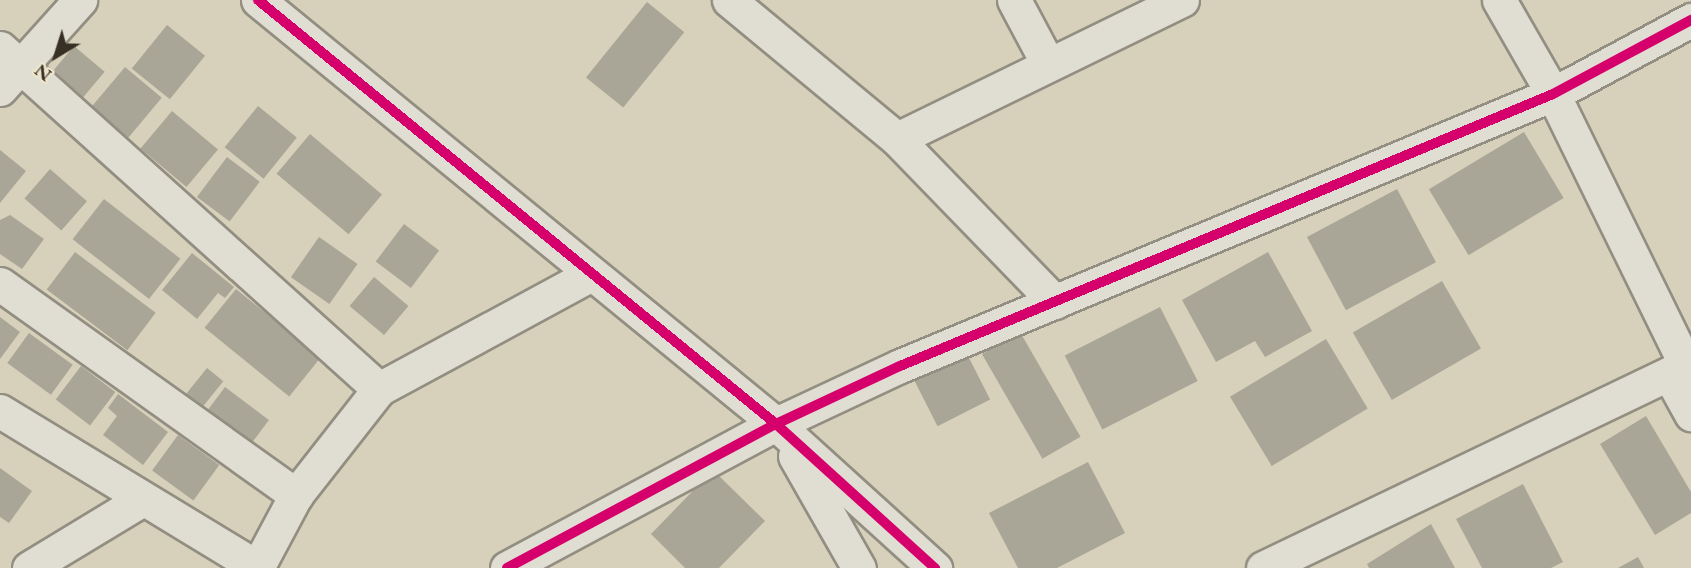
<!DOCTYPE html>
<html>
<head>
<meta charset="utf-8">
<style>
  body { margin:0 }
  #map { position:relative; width:1691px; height:568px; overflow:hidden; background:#d7d1bb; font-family:"EB Garamond",serif }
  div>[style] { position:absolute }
  .building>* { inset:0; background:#aaa697; transform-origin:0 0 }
  .roads { filter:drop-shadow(2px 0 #928e81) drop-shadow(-2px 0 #928e81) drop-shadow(0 2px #928e81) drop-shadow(0 -2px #928e81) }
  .street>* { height:33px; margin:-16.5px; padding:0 16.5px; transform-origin:16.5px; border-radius:16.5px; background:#e0ddd2 }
  .cycleway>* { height:10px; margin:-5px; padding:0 5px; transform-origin:5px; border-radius:5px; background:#d6006c }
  span { translate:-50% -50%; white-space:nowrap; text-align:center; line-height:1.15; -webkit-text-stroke:7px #ede5cb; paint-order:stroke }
  .north { position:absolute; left:21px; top:21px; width:70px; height:70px; -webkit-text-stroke:5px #ede5cb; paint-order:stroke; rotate:218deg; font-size:19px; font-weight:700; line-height:28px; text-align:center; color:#383025 }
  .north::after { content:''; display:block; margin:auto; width:24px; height:32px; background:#383025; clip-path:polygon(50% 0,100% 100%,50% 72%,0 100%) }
</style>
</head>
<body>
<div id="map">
  <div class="building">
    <i style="left:647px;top:2px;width:48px;height:97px;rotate:39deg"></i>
    <i style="left:167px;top:25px;width:49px;height:56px;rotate:39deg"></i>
    <i style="left:74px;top:46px;width:40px;height:38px;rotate:40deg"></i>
    <i style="left:125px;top:67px;width:48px;height:52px;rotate:40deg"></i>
    <i style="left:258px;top:106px;width:50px;height:53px;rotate:39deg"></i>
    <i style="left:172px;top:111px;width:60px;height:49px;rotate:40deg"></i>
    <i style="left:1524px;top:132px;width:77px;height:111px;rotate:59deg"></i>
    <i style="left:310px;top:134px;width:94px;height:52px;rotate:40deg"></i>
    <i style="clip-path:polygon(0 150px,26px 171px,0 203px)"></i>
    <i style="left:227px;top:157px;width:41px;height:50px;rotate:37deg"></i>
    <i style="left:50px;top:169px;width:49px;height:39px;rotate:41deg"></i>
    <i style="left:1397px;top:189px;width:83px;height:102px;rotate:62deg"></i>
    <i style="left:104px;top:199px;width:97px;height:51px;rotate:38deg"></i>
    <i style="clip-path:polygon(10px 215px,44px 239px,22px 269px,0 254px,0 220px)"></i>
    <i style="left:404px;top:224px;width:44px;height:47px;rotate:37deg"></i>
    <i style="left:319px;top:237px;width:47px;height:49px;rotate:35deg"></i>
    <i style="left:75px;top:252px;width:101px;height:47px;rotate:37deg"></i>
    <i style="clip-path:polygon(1268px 252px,1312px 331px,1265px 357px,1255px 341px,1216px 362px,1182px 300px)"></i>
    <i style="clip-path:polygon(192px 253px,234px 287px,225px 298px,218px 293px,197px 319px,162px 290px)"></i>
    <i style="left:374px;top:277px;width:45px;height:38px;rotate:40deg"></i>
    <i style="left:1442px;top:281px;width:78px;height:103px;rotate:60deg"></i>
    <i style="left:236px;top:289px;width:109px;height:50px;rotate:39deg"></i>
    <i style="left:1160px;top:307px;width:83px;height:107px;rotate:63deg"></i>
    <i style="clip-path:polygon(0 317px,20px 332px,0 359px)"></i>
    <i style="left:1020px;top:332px;width:121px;height:44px;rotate:60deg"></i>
    <i style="left:29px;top:333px;width:54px;height:37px;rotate:36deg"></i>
    <i style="left:1326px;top:339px;width:81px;height:112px;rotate:59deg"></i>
    <i style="left:967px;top:354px;width:51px;height:59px;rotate:63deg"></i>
    <i style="left:81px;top:366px;width:43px;height:42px;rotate:37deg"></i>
    <i style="left:207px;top:368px;width:21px;height:43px;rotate:39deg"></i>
    <i style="left:225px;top:387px;width:55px;height:34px;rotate:37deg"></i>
    <i style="clip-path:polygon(118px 394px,168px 432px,143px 465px,103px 435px,117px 416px,108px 408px)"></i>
    <i style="clip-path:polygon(1646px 416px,1691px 492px,1691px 513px,1655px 535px,1600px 444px)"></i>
    <i style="left:178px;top:435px;width:51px;height:44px;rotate:36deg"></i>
    <i style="clip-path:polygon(1088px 462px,1125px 533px,1057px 568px,1018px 568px,989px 513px)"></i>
    <i style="clip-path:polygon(0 468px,32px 491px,9px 523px,0 517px)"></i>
    <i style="clip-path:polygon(713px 470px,765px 521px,719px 568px,685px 568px,651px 534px)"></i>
    <i style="clip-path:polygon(1523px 484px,1563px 562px,1551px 568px,1482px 568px,1456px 519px)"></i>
    <i style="clip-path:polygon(1431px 524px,1455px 568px,1369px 568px,1367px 564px)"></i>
    <i style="clip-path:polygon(1638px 557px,1644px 568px,1618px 568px)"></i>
  </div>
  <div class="roads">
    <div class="street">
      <i style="left:258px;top:0;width:669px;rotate:39.3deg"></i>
      <i style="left:776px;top:424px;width:215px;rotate:42.2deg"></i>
      <i style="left:729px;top:0;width:218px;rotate:39.6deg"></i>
      <i style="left:897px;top:139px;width:227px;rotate:45.9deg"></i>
      <i style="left:1014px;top:0;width:70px;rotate:62deg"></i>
      <i style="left:1499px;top:0;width:108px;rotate:60.1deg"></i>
      <i style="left:1553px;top:94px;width:302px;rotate:63.9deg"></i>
      <i style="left:0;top:48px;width:510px;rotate:41.98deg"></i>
      <i style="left:0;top:89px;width:120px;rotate:-48deg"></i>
      <i style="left:897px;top:139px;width:317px;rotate:-26deg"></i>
      <i style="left:0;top:284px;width:364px;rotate:35.5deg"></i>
      <i style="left:1669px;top:374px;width:46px;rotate:61.2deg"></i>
      <i style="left:0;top:411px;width:302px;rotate:31.3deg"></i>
      <i style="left:795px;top:456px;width:129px;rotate:60.3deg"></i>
      <i style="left:29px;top:568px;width:133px;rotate:-31.2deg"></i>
      <i style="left:257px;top:568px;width:83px;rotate:-61.9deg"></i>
      <i style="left:296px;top:495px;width:135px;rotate:-51.9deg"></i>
      <i style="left:379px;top:389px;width:240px;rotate:-28.4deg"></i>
      <i style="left:507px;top:568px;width:305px;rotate:-28.2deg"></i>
      <i style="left:776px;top:424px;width:137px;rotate:-25.1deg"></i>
      <i style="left:900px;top:366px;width:707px;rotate:-22.61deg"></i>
      <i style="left:1553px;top:94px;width:157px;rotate:-28.2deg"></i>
      <i style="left:1263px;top:568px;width:475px;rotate:-25.6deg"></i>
    </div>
  </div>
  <div class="cycleway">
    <i style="left:258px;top:0;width:669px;rotate:39.3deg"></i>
    <i style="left:776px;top:424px;width:215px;rotate:42.2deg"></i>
    <i style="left:507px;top:568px;width:305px;rotate:-28.2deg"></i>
    <i style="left:776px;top:424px;width:137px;rotate:-25.1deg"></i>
    <i style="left:900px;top:366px;width:707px;rotate:-22.61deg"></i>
    <i style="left:1553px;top:94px;width:157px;rotate:-28.2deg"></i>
  </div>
  <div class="north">N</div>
</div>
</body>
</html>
